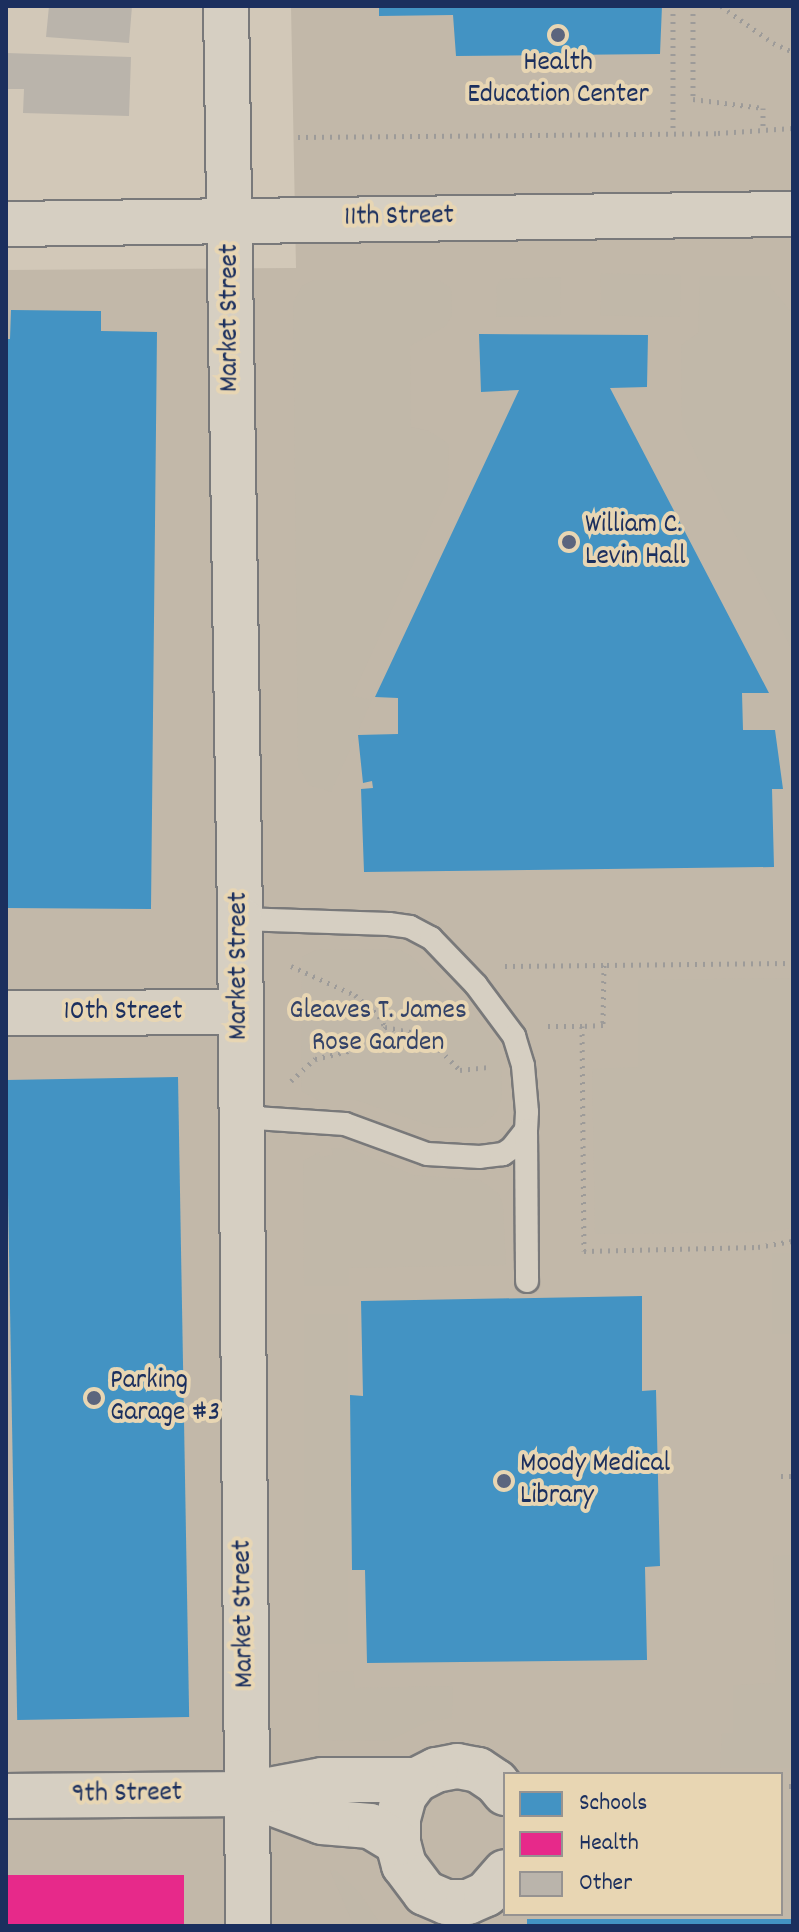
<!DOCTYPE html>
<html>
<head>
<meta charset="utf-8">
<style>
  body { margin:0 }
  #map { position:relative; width:799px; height:1932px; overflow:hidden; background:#d2c8b8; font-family:Dekko,sans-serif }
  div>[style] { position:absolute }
  .built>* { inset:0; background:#c2b8a9 }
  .green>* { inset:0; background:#c1b8a9; transform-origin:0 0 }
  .schools>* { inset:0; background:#4393c3; transform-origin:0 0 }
  .health>* { inset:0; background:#e7298a; transform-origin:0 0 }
  .building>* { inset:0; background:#bab4ab }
  .path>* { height:5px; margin-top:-2.5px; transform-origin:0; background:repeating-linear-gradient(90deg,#9d9b99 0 2px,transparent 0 8px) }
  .roads { filter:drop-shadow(2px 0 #79797a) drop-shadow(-2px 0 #79797a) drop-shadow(0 2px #79797a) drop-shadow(0 -2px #79797a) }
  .service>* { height:22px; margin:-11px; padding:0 11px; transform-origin:11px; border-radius:11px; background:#d6cfc2 }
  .minor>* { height:44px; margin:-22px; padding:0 22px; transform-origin:22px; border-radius:22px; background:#d6cfc2 }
  .secondary>* { height:44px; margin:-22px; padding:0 22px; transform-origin:22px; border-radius:22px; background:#d6cfc2 }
  .dots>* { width:22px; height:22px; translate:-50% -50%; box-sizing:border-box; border:4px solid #e8d6b3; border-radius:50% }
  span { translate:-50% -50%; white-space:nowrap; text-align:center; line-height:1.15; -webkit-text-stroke:8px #e8d6b3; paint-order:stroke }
  .poi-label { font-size:28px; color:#1b2f5e }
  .left { translate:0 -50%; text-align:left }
  .street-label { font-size:28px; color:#1b2f5e }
  .park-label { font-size:28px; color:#344368 }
  .frame { position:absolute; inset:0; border:8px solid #1b2f5e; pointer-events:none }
  .legend { position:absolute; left:503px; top:1772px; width:280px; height:144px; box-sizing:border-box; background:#e8d6b3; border:2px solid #969391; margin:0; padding:10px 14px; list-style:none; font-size:24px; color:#1b2f5e }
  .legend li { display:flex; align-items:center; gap:16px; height:40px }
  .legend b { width:40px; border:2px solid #969391 }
</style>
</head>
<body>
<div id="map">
  <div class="built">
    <i style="clip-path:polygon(evenodd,291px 6px,793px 6px,793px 1926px,6px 1926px,6px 270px,296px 268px,291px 6px,505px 1774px,781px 1774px,781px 1914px,505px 1914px,505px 1774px)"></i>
  </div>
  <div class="green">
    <i style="left:681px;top:275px;width:42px;height:80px;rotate:91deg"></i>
    <i style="clip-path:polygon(700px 276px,769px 276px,771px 288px,793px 314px,793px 652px,682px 426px,681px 345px,698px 333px)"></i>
    <i style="clip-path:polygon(561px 277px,560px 316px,496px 317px,497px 285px,501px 279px)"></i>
    <i style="clip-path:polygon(314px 280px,439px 280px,451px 288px,452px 315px,446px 326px,410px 346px,411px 427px,429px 431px,449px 444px,448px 488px,352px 696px,372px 700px,331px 792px,309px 785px,298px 766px,293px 303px,302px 286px)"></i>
    <i style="clip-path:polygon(399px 949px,411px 956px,495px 1038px,501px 1052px,502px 1098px,496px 1113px,480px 1127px,437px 1128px,356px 1100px,318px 1100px,301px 1091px,302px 957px,316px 950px)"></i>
    <i style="clip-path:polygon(793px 978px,793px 1228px,767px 1232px,595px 1234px,592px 1069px,638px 1067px,638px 980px)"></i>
    <i style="clip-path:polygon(331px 1148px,351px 1149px,413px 1175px,480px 1180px,499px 1194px,503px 1205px,506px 1265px,349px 1268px,349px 1286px,304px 1286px,303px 1161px,319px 1152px,320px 1157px,333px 1155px)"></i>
    <i style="left:793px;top:1253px;width:81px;height:21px;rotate:90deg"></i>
    <i style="left:304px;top:1314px;width:44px;height:330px"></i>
    <i style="clip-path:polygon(793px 1555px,793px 1768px,720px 1768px,722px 1733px,733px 1733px,733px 1685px,776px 1683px,773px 1556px)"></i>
    <i style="clip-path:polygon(353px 1671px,355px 1688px,453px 1686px,452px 1718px,429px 1721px,389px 1741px,319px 1740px,318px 1672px)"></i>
    <i style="left:781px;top:1802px;width:12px;height:101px"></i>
    <i style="clip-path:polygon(335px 1870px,359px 1892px,382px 1926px,354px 1926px,330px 1871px)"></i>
  </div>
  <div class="schools">
    <i style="clip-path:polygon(379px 6px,662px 6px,660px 54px,456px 56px,453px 15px,379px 16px)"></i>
    <i style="clip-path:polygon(11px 310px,101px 311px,101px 331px,157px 332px,151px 909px,6px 908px,6px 339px,10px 339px)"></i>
    <i style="clip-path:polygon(479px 334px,648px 335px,647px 387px,610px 388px,769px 693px,742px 693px,743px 730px,775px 730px,783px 789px,772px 789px,774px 867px,364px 872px,361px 789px,373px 788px,372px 781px,363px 783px,358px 735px,398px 734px,398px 698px,375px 697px,519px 390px,481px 392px)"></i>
    <i style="left:178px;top:1077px;width:640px;height:172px;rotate:89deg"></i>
    <i style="clip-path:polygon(642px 1296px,642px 1391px,656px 1390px,660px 1566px,645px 1567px,647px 1660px,367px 1663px,365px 1570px,352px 1570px,350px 1395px,363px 1396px,361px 1301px)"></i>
    <i style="left:527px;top:1919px;width:266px;height:7px"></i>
  </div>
  <div class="health">
    <i style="left:184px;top:1875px;width:51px;height:178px;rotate:90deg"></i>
  </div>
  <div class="building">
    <i style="clip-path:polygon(49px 6px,132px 6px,129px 43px,46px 37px)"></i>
    <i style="clip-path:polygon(6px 53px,131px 57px,129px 116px,23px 113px,24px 89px,6px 89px)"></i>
  </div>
  <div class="path">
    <i style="left:673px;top:6px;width:127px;rotate:90deg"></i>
    <i style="left:693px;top:6px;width:93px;rotate:90deg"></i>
    <i style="left:693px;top:99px;width:71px;rotate:7.3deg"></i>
    <i style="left:763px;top:108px;width:21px;rotate:90deg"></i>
    <i style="left:721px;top:6px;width:64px;rotate:35.4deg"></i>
    <i style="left:773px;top:43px;width:22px;rotate:24deg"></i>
    <i style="left:298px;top:137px;width:420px;rotate:-0.5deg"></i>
    <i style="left:718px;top:133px;width:75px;rotate:-3.8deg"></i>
    <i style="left:793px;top:963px;width:189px;rotate:179.4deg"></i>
    <i style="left:604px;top:965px;width:60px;rotate:91deg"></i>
    <i style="left:603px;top:1025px;width:21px;rotate:177deg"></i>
    <i style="left:582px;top:1026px;width:225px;rotate:89.5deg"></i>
    <i style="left:584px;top:1251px;width:174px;rotate:-1.3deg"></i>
    <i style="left:758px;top:1247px;width:36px;rotate:-10deg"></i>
    <i style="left:291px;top:966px;width:70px;rotate:24.4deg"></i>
    <i style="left:355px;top:995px;width:32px;rotate:41deg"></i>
    <i style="left:379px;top:1016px;width:13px;rotate:61deg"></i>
    <i style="left:505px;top:966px;width:99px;rotate:-0.6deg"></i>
    <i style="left:548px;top:1026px;width:34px"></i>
    <i style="left:291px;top:1081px;width:33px;rotate:-43deg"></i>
    <i style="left:315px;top:1059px;width:47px;rotate:-13.4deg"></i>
    <i style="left:361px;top:1048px;width:16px;rotate:-27deg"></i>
    <i style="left:375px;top:1041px;width:17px;rotate:-54deg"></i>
    <i style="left:385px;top:1027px;width:32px;rotate:11deg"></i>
    <i style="left:416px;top:1033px;width:21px;rotate:31deg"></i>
    <i style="left:434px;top:1044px;width:37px;rotate:45deg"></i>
    <i style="left:460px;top:1070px;width:30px;rotate:-6deg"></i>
    <i style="left:781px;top:1476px;width:12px"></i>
    <i style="left:781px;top:1786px;width:12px"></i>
  </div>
  <div class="roads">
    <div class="service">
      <i style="left:240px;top:919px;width:149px;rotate:1.9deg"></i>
      <i style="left:389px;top:924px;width:21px;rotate:8deg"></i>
      <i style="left:410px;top:927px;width:24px;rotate:28deg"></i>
      <i style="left:431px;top:938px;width:65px;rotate:46.2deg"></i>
      <i style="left:476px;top:985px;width:64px;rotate:53.3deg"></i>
      <i style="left:514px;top:1036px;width:31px;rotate:73deg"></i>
      <i style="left:523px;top:1066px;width:46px;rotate:85deg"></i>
      <i style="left:527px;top:1112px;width:18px;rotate:93deg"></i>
      <i style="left:526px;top:1130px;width:23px;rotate:128deg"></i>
      <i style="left:512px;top:1148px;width:11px;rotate:146deg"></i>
      <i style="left:503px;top:1154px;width:23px;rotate:173deg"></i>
      <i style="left:480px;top:1157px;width:53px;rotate:-176.8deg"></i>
      <i style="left:427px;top:1154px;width:87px;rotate:-159.9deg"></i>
      <i style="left:345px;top:1124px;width:105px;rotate:-176.2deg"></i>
      <i style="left:526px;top:1130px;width:151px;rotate:89.6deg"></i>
    </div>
    <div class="minor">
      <i style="left:6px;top:224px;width:787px;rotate:-0.73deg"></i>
      <i style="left:6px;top:1013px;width:234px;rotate:-0.2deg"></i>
      <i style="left:505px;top:1793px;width:14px;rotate:-129deg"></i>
      <i style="left:496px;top:1782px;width:22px;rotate:-146deg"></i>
      <i style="left:478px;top:1770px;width:21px;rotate:-169deg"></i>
      <i style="left:457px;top:1766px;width:21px;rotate:169deg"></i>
      <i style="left:436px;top:1770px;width:22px;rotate:153deg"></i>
      <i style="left:416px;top:1780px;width:20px;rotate:127deg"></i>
      <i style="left:404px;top:1796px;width:24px;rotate:105deg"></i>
      <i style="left:398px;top:1819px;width:24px;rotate:90deg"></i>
      <i style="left:398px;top:1843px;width:23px;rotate:75deg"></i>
      <i style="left:404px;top:1865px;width:35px;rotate:53deg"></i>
      <i style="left:425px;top:1893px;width:23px;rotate:23deg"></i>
      <i style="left:446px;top:1902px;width:22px"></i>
      <i style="left:468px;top:1902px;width:20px;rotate:-24deg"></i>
      <i style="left:486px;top:1894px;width:29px;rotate:-49deg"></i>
      <i style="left:247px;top:1794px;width:80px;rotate:20.5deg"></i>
      <i style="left:322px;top:1822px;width:48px;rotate:4.8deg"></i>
      <i style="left:370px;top:1826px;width:33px;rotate:31deg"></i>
      <i style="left:6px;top:1796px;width:241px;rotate:-0.5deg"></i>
      <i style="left:247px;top:1794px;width:76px;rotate:-10.6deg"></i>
      <i style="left:322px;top:1780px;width:94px"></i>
    </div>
    <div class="secondary">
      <i style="left:226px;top:6px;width:913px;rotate:89.12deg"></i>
      <i style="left:240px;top:919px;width:1007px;rotate:89.54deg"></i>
    </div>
  </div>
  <div class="dots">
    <i style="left:558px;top:35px;background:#5b657e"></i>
    <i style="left:569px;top:542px;background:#5b657e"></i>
    <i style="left:94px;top:1398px;background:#5b657e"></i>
    <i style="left:504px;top:1481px;background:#5b657e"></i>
  </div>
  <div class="poi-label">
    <span style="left:558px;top:80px">Health<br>Education Center</span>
    <span class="left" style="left:585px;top:542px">William C.<br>Levin Hall</span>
    <span class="left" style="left:110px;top:1398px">Parking<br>Garage #3</span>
    <span class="left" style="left:520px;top:1481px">Moody Medical<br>Library</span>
  </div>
  <div class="street-label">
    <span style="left:399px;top:218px;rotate:-1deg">11th Street</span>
    <span style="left:231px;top:318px;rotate:-90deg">Market Street</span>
    <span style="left:240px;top:966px;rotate:-90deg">Market Street</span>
    <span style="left:123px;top:1013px">10th Street</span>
    <span style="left:245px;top:1614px;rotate:-91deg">Market Street</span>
    <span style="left:127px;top:1795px;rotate:-1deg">9th Street</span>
  </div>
  <div class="park-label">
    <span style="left:378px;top:1028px">Gleaves T. James<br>Rose Garden</span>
  </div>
  <div class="frame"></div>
  <ul class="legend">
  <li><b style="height:22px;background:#4393c3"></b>Schools</li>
  <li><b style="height:22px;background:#e7298a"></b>Health</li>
  <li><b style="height:22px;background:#bab4ab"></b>Other</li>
  </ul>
</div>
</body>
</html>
